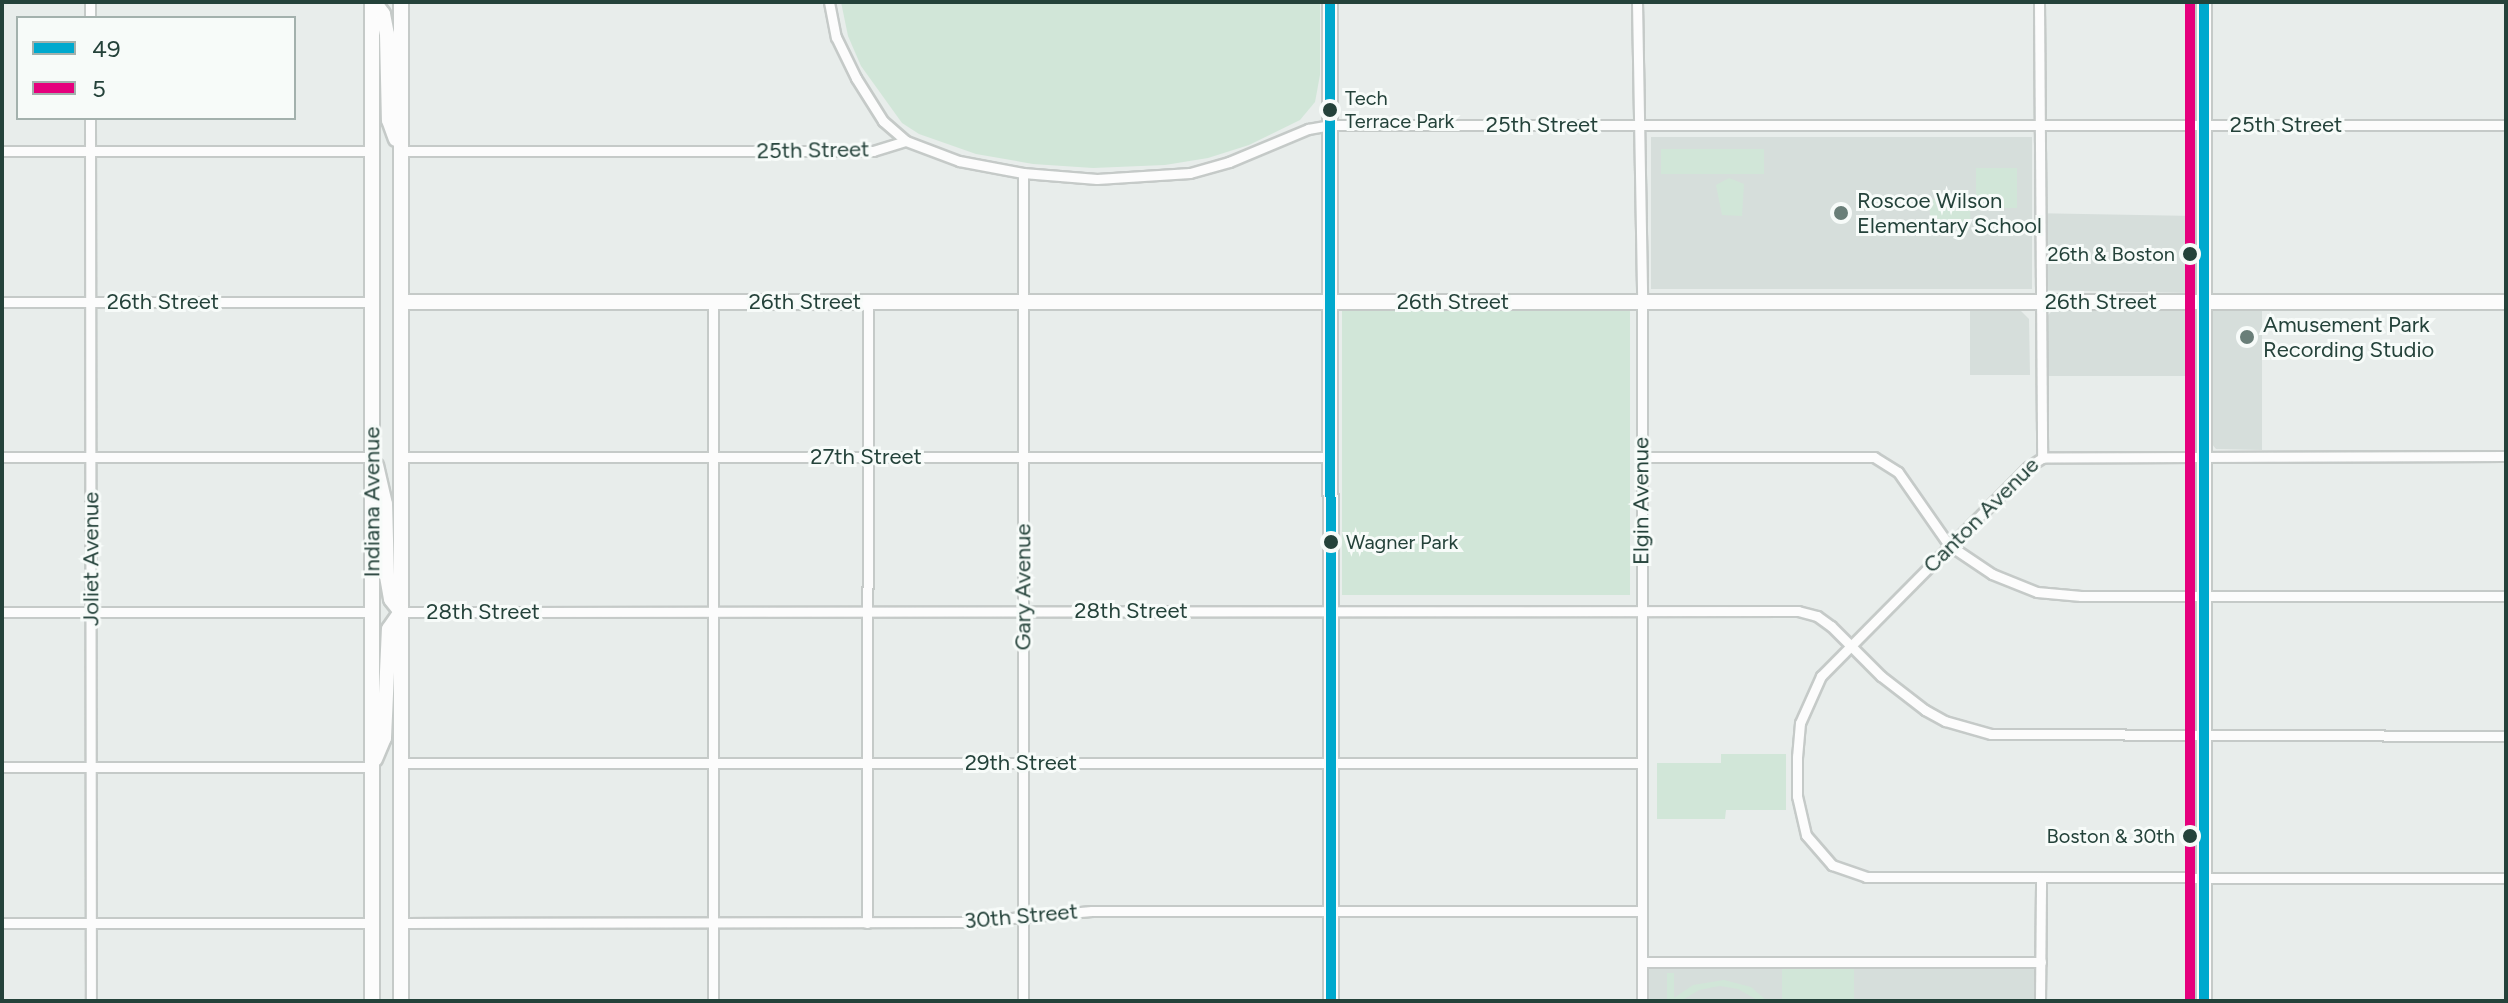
<!DOCTYPE html>
<html>
<head>
<meta charset="utf-8">
<style>
  body { margin:0 }
  #map { position:relative; width:2508px; height:1003px; overflow:hidden; background:#e8edeb; font-family:Figtree,sans-serif }
  div>[style] { position:absolute }
  .built>* { inset:0; background:#d6dedb; transform-origin:0 0 }
  .green>* { inset:0; background:#d1e6d8; transform-origin:0 0 }
  .roads { filter:drop-shadow(2px 0 #c5cac8) drop-shadow(-2px 0 #c5cac8) drop-shadow(0 2px #c5cac8) drop-shadow(0 -2px #c5cac8) }
  .street>* { height:9px; margin:-4.5px; padding:0 4.5px; transform-origin:4.5px; border-radius:4.5px; background:#fcfcfc }
  .secondary>* { height:14px; margin:-7px; padding:0 7px; transform-origin:7px; border-radius:7px; background:#fcfcfc }
  .bus-1>* { height:10px; margin:-5px; padding:0 5px; transform-origin:5px; border-radius:5px; background:#00a9ce }
  .bus-2>* { height:10px; margin:-5px; padding:0 5px; transform-origin:5px; border-radius:5px; background:#e5007d }
  .dots>* { width:22px; height:22px; translate:-50% -50%; box-sizing:border-box; border:4px solid #f7fbf9; border-radius:50% }
  span { translate:-50% -50%; white-space:nowrap; text-align:center; line-height:1.15; -webkit-text-stroke:6px #f7fbf9; paint-order:stroke }
  .bus-label { font-size:20px; color:#24423a }
  .left { translate:0 -50%; text-align:left }
  .right { translate:-100% -50%; text-align:right }
  .street-label { font-size:22px; color:#24423a }
  .poi-label { font-size:22px; color:#24423a }
  .frame { position:absolute; inset:0; border:4px solid #24423a; pointer-events:none }
  .legend { position:absolute; left:16px; top:16px; width:280px; height:104px; box-sizing:border-box; background:#f7fbf9; border:2px solid #a3b1ad; margin:0; padding:10px 14px; list-style:none; font-size:24px; color:#24423a }
  .legend li { display:flex; align-items:center; gap:16px; height:40px }
  .legend b { width:40px; border:2px solid #a3b1ad }
</style>
</head>
<body>
<div id="map">
  <div class="built">
    <i style="left:1651px;top:137px;width:381px;height:152px"></i>
    <i style="left:2195px;top:216px;width:77px;height:153px;rotate:91deg"></i>
    <i style="clip-path:polygon(2018px 308px,2029px 319px,2030px 375px,1970px 375px,1970px 309px)"></i>
    <i style="clip-path:polygon(2262px 308px,2262px 450px,2216px 449px,2211px 443px,2211px 313px,2214px 309px)"></i>
    <i style="clip-path:polygon(2190px 309px,2195px 312px,2195px 376px,2043px 376px,2043px 320px,2053px 310px)"></i>
    <i style="left:1642px;top:962px;width:399px;height:39px"></i>
  </div>
  <div class="green">
    <i style="clip-path:polygon(841px 2px,1320px 2px,1320px 75px,1315px 102px,1300px 120px,1249px 145px,1208px 158px,1165px 165px,1093px 168px,1033px 164px,976px 154px,919px 134px,902px 123px,861px 66px,848px 36px)"></i>
    <i style="left:1661px;top:149px;width:103px;height:25px"></i>
    <i style="left:1976px;top:168px;width:41px;height:40px"></i>
    <i style="clip-path:polygon(1729px 178px,1744px 184px,1742px 216px,1722px 215px,1716px 185px)"></i>
    <i style="left:1969px;top:197px;width:26px;height:40px;rotate:86deg"></i>
    <i style="left:1342px;top:311px;width:288px;height:284px"></i>
    <i style="clip-path:polygon(1721px 754px,1786px 754px,1786px 810px,1726px 810px,1725px 819px,1657px 819px,1657px 763px,1721px 763px)"></i>
    <i style="left:1782px;top:962px;width:72px;height:39px"></i>
    <i style="clip-path:polygon(1667px 973px,1674px 973px,1674px 998px,1693px 985px,1724px 980px,1751px 987px,1767px 1001px,1759px 1001px,1738px 989px,1720px 986px,1699px 990px,1681px 1001px,1667px 1001px)"></i>
  </div>
  <div class="roads">
    <div class="street">
      <i style="left:90px;top:2px;width:16px;rotate:90deg"></i>
      <i style="left:829px;top:2px;width:36px;rotate:79deg"></i>
      <i style="left:836px;top:37px;width:46px;rotate:64deg"></i>
      <i style="left:856px;top:78px;width:51px;rotate:57.9deg"></i>
      <i style="left:883px;top:121px;width:30px;rotate:41deg"></i>
      <i style="left:1637px;top:2px;width:300px;rotate:89deg"></i>
      <i style="left:1642px;top:302px;width:699px;rotate:90deg"></i>
      <i style="left:2039px;top:2px;width:456px;rotate:89.6deg"></i>
      <i style="left:90px;top:118px;width:883px;rotate:89.94deg"></i>
      <i style="left:2px;top:151px;width:370px"></i>
      <i style="left:401px;top:151px;width:472px"></i>
      <i style="left:873px;top:151px;width:34px;rotate:-17deg"></i>
      <i style="left:906px;top:141px;width:57px;rotate:20.7deg"></i>
      <i style="left:959px;top:161px;width:65px;rotate:10.6deg"></i>
      <i style="left:1023px;top:173px;width:74px;rotate:4.6deg"></i>
      <i style="left:1097px;top:179px;width:93px;rotate:-3.7deg"></i>
      <i style="left:1190px;top:173px;width:41px;rotate:-15.8deg"></i>
      <i style="left:1229px;top:162px;width:86px;rotate:-22.7deg"></i>
      <i style="left:1308px;top:129px;width:23px;rotate:-10deg"></i>
      <i style="left:1331px;top:125px;width:1175px"></i>
      <i style="left:1023px;top:173px;width:828px;rotate:90deg"></i>
      <i style="left:2px;top:302px;width:370px"></i>
      <i style="left:713px;top:302px;width:699px;rotate:90deg"></i>
      <i style="left:2506px;top:456px;width:464px;rotate:179.8deg"></i>
      <i style="left:2042px;top:458px;width:17px;rotate:147deg"></i>
      <i style="left:2028px;top:467px;width:294px;rotate:134.7deg"></i>
      <i style="left:1821px;top:676px;width:51px;rotate:114.1deg"></i>
      <i style="left:1800px;top:723px;width:34px;rotate:95deg"></i>
      <i style="left:1797px;top:757px;width:39px;rotate:90deg"></i>
      <i style="left:1797px;top:796px;width:40px;rotate:77deg"></i>
      <i style="left:1806px;top:835px;width:40px;rotate:49deg"></i>
      <i style="left:1832px;top:865px;width:36px;rotate:19deg"></i>
      <i style="left:1866px;top:877px;width:640px;rotate:0.09deg"></i>
      <i style="left:2px;top:457px;width:370px"></i>
      <i style="left:401px;top:457px;width:929px"></i>
      <i style="left:1641px;top:457px;width:233px"></i>
      <i style="left:1874px;top:457px;width:28px;rotate:32deg"></i>
      <i style="left:1898px;top:472px;width:89px;rotate:55.1deg"></i>
      <i style="left:1949px;top:545px;width:52px;rotate:34deg"></i>
      <i style="left:1992px;top:574px;width:48px;rotate:21.8deg"></i>
      <i style="left:2037px;top:592px;width:44px;rotate:5.2deg"></i>
      <i style="left:2081px;top:596px;width:425px"></i>
      <i style="left:2px;top:612px;width:370px"></i>
      <i style="left:401px;top:612px;width:1397px;rotate:-0.04deg"></i>
      <i style="left:1798px;top:611px;width:20px;rotate:15deg"></i>
      <i style="left:1817px;top:616px;width:17px;rotate:36deg"></i>
      <i style="left:1831px;top:626px;width:71px;rotate:45deg"></i>
      <i style="left:1881px;top:676px;width:56px;rotate:37.7deg"></i>
      <i style="left:1925px;top:710px;width:23px;rotate:29deg"></i>
      <i style="left:1945px;top:721px;width:48px;rotate:15.8deg"></i>
      <i style="left:1991px;top:734px;width:515px;rotate:0.22deg"></i>
      <i style="left:401px;top:763px;width:1241px"></i>
      <i style="left:2px;top:767px;width:370px"></i>
      <i style="left:2px;top:923px;width:370px"></i>
      <i style="left:401px;top:923px;width:565px;rotate:-0.1deg"></i>
      <i style="left:966px;top:922px;width:126px;rotate:-5deg"></i>
      <i style="left:1092px;top:911px;width:550px"></i>
      <i style="left:867px;top:923px;width:621px;rotate:-89.91deg"></i>
      <i style="left:1642px;top:962px;width:399px"></i>
      <i style="left:2040px;top:1001px;width:123px;rotate:-89.5deg"></i>
    </div>
    <div class="secondary">
      <i style="left:372px;top:2px;width:999px;rotate:90deg"></i>
      <i style="left:374px;top:2px;width:15px;rotate:53deg"></i>
      <i style="left:383px;top:14px;width:20px;rotate:79deg"></i>
      <i style="left:387px;top:34px;width:86px;rotate:88.7deg"></i>
      <i style="left:389px;top:120px;width:20px;rotate:70deg"></i>
      <i style="left:401px;top:2px;width:999px;rotate:90deg"></i>
      <i style="left:1330px;top:2px;width:999px;rotate:89.94deg"></i>
      <i style="left:2204px;top:2px;width:999px;rotate:90deg"></i>
      <i style="left:401px;top:302px;width:2105px"></i>
      <i style="left:375px;top:759px;width:23px;rotate:-67deg"></i>
      <i style="left:384px;top:738px;width:109px;rotate:-87.4deg"></i>
      <i style="left:389px;top:629px;width:21px;rotate:-55deg"></i>
      <i style="left:401px;top:612px;width:16px;rotate:-128deg"></i>
      <i style="left:391px;top:599px;width:23px;rotate:-100deg"></i>
      <i style="left:387px;top:576px;width:72px;rotate:-91.6deg"></i>
      <i style="left:385px;top:504px;width:39px;rotate:-103deg"></i>
    </div>
  </div>
  <div class="bus-1">
    <i style="left:1330px;top:2px;width:999px;rotate:89.94deg"></i>
    <i style="left:2204px;top:2px;width:999px;rotate:90deg"></i>
  </div>
  <div class="bus-2">
    <i style="left:2190px;top:2px;width:999px;rotate:90deg"></i>
  </div>
  <div class="dots">
    <i style="left:1330px;top:110px;background:#24423a"></i>
    <i style="left:1841px;top:213px;background:#697e78"></i>
    <i style="left:2190px;top:254px;background:#24423a"></i>
    <i style="left:2247px;top:337px;background:#697e78"></i>
    <i style="left:1331px;top:542px;background:#24423a"></i>
    <i style="left:2190px;top:836px;background:#24423a"></i>
  </div>
  <div class="bus-label">
    <span class="left" style="left:1345px;top:110px">Tech<br>Terrace Park</span>
    <span class="right" style="left:2175px;top:254px">26th &amp; Boston</span>
    <span class="left" style="left:1346px;top:542px">Wagner Park</span>
    <span class="right" style="left:2175px;top:836px">Boston &amp; 30th</span>
  </div>
  <div class="street-label">
    <span style="left:1542px;top:125px">25th Street</span>
    <span style="left:2286px;top:125px">25th Street</span>
    <span style="left:813px;top:150px;rotate:-1deg">25th Street</span>
    <span style="left:163px;top:302px">26th Street</span>
    <span style="left:805px;top:302px">26th Street</span>
    <span style="left:1453px;top:302px">26th Street</span>
    <span style="left:2101px;top:302px">26th Street</span>
    <span style="left:866px;top:457px">27th Street</span>
    <span style="left:1641px;top:501px;rotate:-90deg">Elgin Avenue</span>
    <span style="left:372px;top:502px;rotate:-90deg">Indiana Avenue</span>
    <span style="left:1981px;top:515px;rotate:-45deg">Canton Avenue</span>
    <span style="left:91px;top:559px;rotate:-90deg">Joliet Avenue</span>
    <span style="left:1023px;top:587px;rotate:-90deg">Gary Avenue</span>
    <span style="left:1131px;top:611px">28th Street</span>
    <span style="left:483px;top:612px">28th Street</span>
    <span style="left:1021px;top:763px">29th Street</span>
    <span style="left:1021px;top:916px;rotate:-5deg">30th Street</span>
  </div>
  <div class="poi-label">
    <span class="left" style="left:1857px;top:213px">Roscoe Wilson<br>Elementary School</span>
    <span class="left" style="left:2263px;top:337px">Amusement Park<br>Recording Studio</span>
  </div>
  <div class="frame"></div>
  <ul class="legend">
  <li><b style="height:10px;background:#00a9ce"></b>49</li>
  <li><b style="height:10px;background:#e5007d"></b>5</li>
  </ul>
</div>
</body>
</html>
